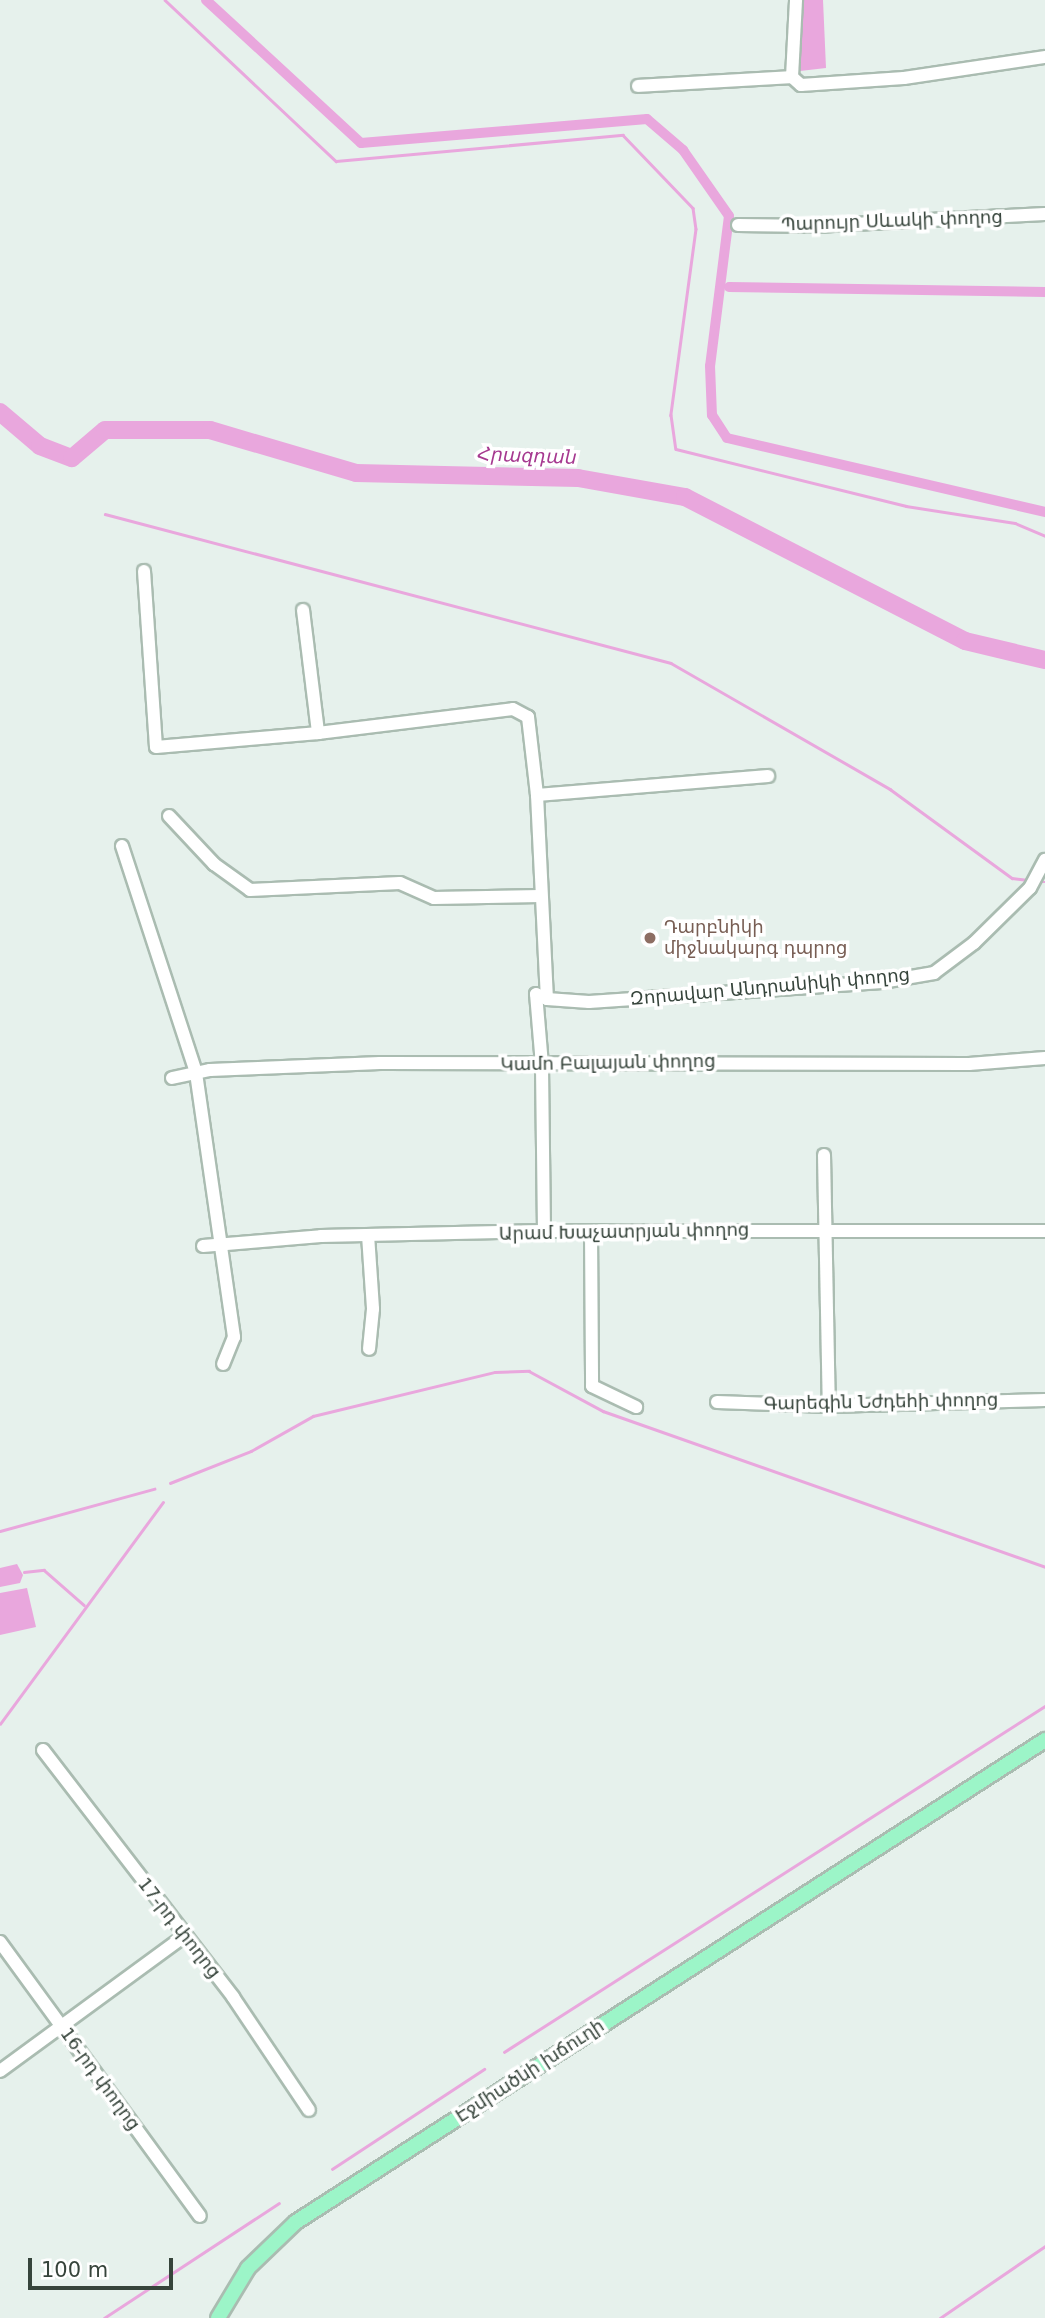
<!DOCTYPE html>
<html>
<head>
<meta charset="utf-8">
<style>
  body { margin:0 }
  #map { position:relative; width:1045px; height:2318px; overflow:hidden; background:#e6f1ec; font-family:"DejaVu Sans","Noto Sans Armenian",sans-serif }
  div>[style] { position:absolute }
  .water>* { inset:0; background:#e9a7dd }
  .stream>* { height:2.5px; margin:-1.25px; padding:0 1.25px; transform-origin:1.25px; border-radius:1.25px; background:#e9a7dd }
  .canal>* { height:10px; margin:-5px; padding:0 5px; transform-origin:5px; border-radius:5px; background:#e9a7dd }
  .river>* { height:18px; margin:-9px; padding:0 9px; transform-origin:9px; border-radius:9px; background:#e9a7dd }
  .roads { filter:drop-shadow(2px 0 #aabcb1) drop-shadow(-2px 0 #aabcb1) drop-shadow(0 2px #aabcb1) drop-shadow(0 -2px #aabcb1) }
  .minor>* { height:12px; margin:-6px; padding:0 6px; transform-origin:6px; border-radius:6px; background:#fff }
  .major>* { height:14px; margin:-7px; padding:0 7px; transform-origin:7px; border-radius:7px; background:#9cf5c8 }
  .dots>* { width:19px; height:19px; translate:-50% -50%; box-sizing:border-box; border:4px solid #fff; border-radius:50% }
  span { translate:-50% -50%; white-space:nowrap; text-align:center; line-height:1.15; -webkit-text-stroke:7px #fff; paint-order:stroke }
  .street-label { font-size:18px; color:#36443b }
  .education-label { font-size:18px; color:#785e54 }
  .left { translate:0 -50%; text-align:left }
  .water-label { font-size:19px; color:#a63990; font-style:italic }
  .scale { position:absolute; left:28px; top:2258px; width:145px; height:32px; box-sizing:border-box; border:4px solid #36443b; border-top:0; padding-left:9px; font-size:21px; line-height:24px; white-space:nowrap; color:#36443b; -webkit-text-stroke:5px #fff; paint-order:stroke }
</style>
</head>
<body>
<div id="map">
  <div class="water">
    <i style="clip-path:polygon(802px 0,823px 0,826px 68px,800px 71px)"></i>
    <i style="clip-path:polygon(17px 1564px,23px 1575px,20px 1583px,0 1587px,0 1568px)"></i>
    <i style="clip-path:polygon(27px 1588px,36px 1627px,0 1635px,0 1593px)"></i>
  </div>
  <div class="stream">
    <i style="left:165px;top:0;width:235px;rotate:43.3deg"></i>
    <i style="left:336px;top:161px;width:288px;rotate:-5.2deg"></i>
    <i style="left:623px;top:135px;width:101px;rotate:46.2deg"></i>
    <i style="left:693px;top:208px;width:21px;rotate:82deg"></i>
    <i style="left:696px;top:229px;width:188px;rotate:97.7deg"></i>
    <i style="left:671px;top:415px;width:34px;rotate:82deg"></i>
    <i style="left:676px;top:449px;width:237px;rotate:13.9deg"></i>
    <i style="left:906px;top:506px;width:110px;rotate:8.9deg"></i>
    <i style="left:1015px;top:523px;width:33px;rotate:23deg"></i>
    <i style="left:105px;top:514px;width:585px;rotate:14.75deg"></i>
    <i style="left:671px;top:663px;width:253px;rotate:29.9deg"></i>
    <i style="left:890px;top:789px;width:151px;rotate:36.1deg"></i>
    <i style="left:1012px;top:878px;width:16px;rotate:7deg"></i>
    <i style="left:1038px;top:882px;width:7px"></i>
    <i style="left:170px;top:1483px;width:87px;rotate:-21.6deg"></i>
    <i style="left:251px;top:1451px;width:71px;rotate:-29.4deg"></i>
    <i style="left:313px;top:1416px;width:187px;rotate:-13.6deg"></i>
    <i style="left:495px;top:1372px;width:34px;rotate:-2deg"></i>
    <i style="left:529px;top:1371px;width:84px;rotate:28.4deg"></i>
    <i style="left:603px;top:1411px;width:469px;rotate:19.4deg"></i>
    <i style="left:0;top:1531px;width:160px;rotate:-15.3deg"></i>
    <i style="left:24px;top:1572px;width:20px;rotate:-6deg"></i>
    <i style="left:44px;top:1570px;width:53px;rotate:41.2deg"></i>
    <i style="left:0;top:1724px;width:275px;rotate:-53.7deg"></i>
    <i style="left:504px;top:2052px;width:642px;rotate:-32.6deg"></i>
    <i style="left:332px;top:2169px;width:182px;rotate:-33.3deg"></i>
    <i style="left:104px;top:2318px;width:209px;rotate:-33.3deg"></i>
    <i style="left:940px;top:2318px;width:127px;rotate:-34.4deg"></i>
  </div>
  <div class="canal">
    <i style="left:206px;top:0;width:211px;rotate:42.7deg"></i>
    <i style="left:361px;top:143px;width:287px;rotate:-4.8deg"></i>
    <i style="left:647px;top:119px;width:48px;rotate:40.7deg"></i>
    <i style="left:683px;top:150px;width:80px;rotate:55.1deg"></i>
    <i style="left:729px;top:216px;width:151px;rotate:97.2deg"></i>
    <i style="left:710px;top:366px;width:49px;rotate:87.7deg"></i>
    <i style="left:712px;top:415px;width:27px;rotate:57deg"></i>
    <i style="left:727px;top:438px;width:326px;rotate:13.1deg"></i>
    <i style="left:729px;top:287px;width:316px;rotate:0.9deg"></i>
  </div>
  <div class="river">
    <i style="left:0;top:412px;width:52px;rotate:40.4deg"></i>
    <i style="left:40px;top:446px;width:34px;rotate:21deg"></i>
    <i style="left:72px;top:458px;width:43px;rotate:-40.3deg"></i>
    <i style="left:105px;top:430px;width:105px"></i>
    <i style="left:210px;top:430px;width:152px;rotate:16.4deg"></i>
    <i style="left:356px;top:473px;width:222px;rotate:1.3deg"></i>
    <i style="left:578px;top:478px;width:109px;rotate:10.1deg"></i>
    <i style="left:685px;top:497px;width:315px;rotate:27.2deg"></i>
    <i style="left:965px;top:641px;width:82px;rotate:13.4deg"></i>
  </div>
  <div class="roads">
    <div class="minor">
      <i style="left:792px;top:77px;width:12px;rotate:42deg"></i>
      <i style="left:801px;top:85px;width:103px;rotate:-3.9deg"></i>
      <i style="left:904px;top:78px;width:143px;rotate:-8.5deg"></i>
      <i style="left:792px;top:77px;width:77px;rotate:-87deg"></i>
      <i style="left:638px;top:86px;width:154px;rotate:-3.3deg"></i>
      <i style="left:738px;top:225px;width:77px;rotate:0.7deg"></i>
      <i style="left:815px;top:226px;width:230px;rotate:-3deg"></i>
      <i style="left:144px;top:571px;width:176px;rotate:86.1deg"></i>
      <i style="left:156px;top:747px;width:163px;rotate:-4.9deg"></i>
      <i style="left:318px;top:733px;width:196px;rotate:-7deg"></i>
      <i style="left:513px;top:709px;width:17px;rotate:28deg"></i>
      <i style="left:528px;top:717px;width:79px;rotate:83.4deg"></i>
      <i style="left:537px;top:795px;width:204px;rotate:87.2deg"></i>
      <i style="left:547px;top:999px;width:42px;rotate:4.1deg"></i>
      <i style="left:589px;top:1002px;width:294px;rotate:-3.9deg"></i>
      <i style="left:882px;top:982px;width:53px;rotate:-9.8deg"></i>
      <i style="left:934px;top:973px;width:50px;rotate:-36.9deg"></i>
      <i style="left:974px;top:943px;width:78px;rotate:-44.5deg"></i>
      <i style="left:1030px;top:888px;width:32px;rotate:-62deg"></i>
      <i style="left:303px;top:610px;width:124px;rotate:83deg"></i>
      <i style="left:537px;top:795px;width:232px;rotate:-4.7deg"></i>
      <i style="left:169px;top:816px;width:66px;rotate:46.8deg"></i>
      <i style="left:214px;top:864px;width:44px;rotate:35.8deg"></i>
      <i style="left:250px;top:890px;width:150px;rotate:-2.7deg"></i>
      <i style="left:400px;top:883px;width:37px;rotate:24deg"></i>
      <i style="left:434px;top:898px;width:106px;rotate:-1.1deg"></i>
      <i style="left:122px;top:846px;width:239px;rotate:71.9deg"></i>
      <i style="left:196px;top:1073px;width:267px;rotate:81.8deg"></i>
      <i style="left:234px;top:1337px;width:29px;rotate:112deg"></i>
      <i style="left:172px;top:1078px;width:39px;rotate:-12deg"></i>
      <i style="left:210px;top:1070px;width:170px;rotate:-2.4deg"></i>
      <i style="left:380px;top:1063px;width:589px;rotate:0.1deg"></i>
      <i style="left:969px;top:1064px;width:76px;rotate:-4.5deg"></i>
      <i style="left:824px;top:1155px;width:251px;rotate:88.9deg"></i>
      <i style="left:544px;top:1231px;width:166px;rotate:-90.7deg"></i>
      <i style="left:542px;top:1065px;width:71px;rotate:-94.8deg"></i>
      <i style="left:536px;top:994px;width:12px;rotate:24deg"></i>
      <i style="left:591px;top:1231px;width:155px;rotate:89.6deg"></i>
      <i style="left:592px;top:1386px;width:49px;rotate:25.5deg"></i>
      <i style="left:368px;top:1235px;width:74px;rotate:86.1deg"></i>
      <i style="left:373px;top:1309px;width:40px;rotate:95.7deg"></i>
      <i style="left:203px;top:1246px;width:118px;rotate:-4.8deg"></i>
      <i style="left:321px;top:1236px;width:223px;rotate:-1.3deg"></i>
      <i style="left:544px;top:1231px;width:501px"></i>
      <i style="left:717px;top:1402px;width:112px;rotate:2deg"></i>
      <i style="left:829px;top:1406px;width:216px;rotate:-1.6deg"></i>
      <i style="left:43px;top:1750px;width:312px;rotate:52.4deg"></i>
      <i style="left:233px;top:1997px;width:136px;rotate:56.1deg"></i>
      <i style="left:0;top:1942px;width:339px;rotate:53.9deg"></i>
      <i style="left:0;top:2071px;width:227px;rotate:-36.2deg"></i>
    </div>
    <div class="major">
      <i style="left:218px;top:2318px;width:58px;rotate:-59deg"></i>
      <i style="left:248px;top:2268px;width:66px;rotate:-43.8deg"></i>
      <i style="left:296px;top:2222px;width:891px;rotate:-32.76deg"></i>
    </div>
  </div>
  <div class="dots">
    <i style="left:650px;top:938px;background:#8d6e63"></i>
  </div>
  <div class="street-label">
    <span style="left:892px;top:221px;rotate:-2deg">Պարույր Սևակի փողոց</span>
    <span style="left:770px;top:987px;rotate:-5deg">Զորավար Անդրանիկի փողոց</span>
    <span style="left:608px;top:1063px;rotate:-1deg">Կամո Բալայան փողոց</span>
    <span style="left:624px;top:1232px;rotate:-1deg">Արամ Խաչատրյան փողոց</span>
    <span style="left:881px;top:1402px;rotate:-1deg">Գարեգին Նժդեհի փողոց</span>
    <span style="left:179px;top:1928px;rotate:52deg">17-րդ փողոց</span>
    <span style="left:530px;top:2071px;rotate:-33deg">Էջմիածնի խճուղի</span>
    <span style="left:100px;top:2079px;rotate:54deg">16-րդ փողոց</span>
  </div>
  <div class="education-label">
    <span class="left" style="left:664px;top:938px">Դարբնիկի<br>միջնակարգ դպրոց</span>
  </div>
  <div class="water-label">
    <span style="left:527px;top:456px;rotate:2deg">Հրազդան</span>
  </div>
  <div class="scale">100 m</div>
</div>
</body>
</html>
